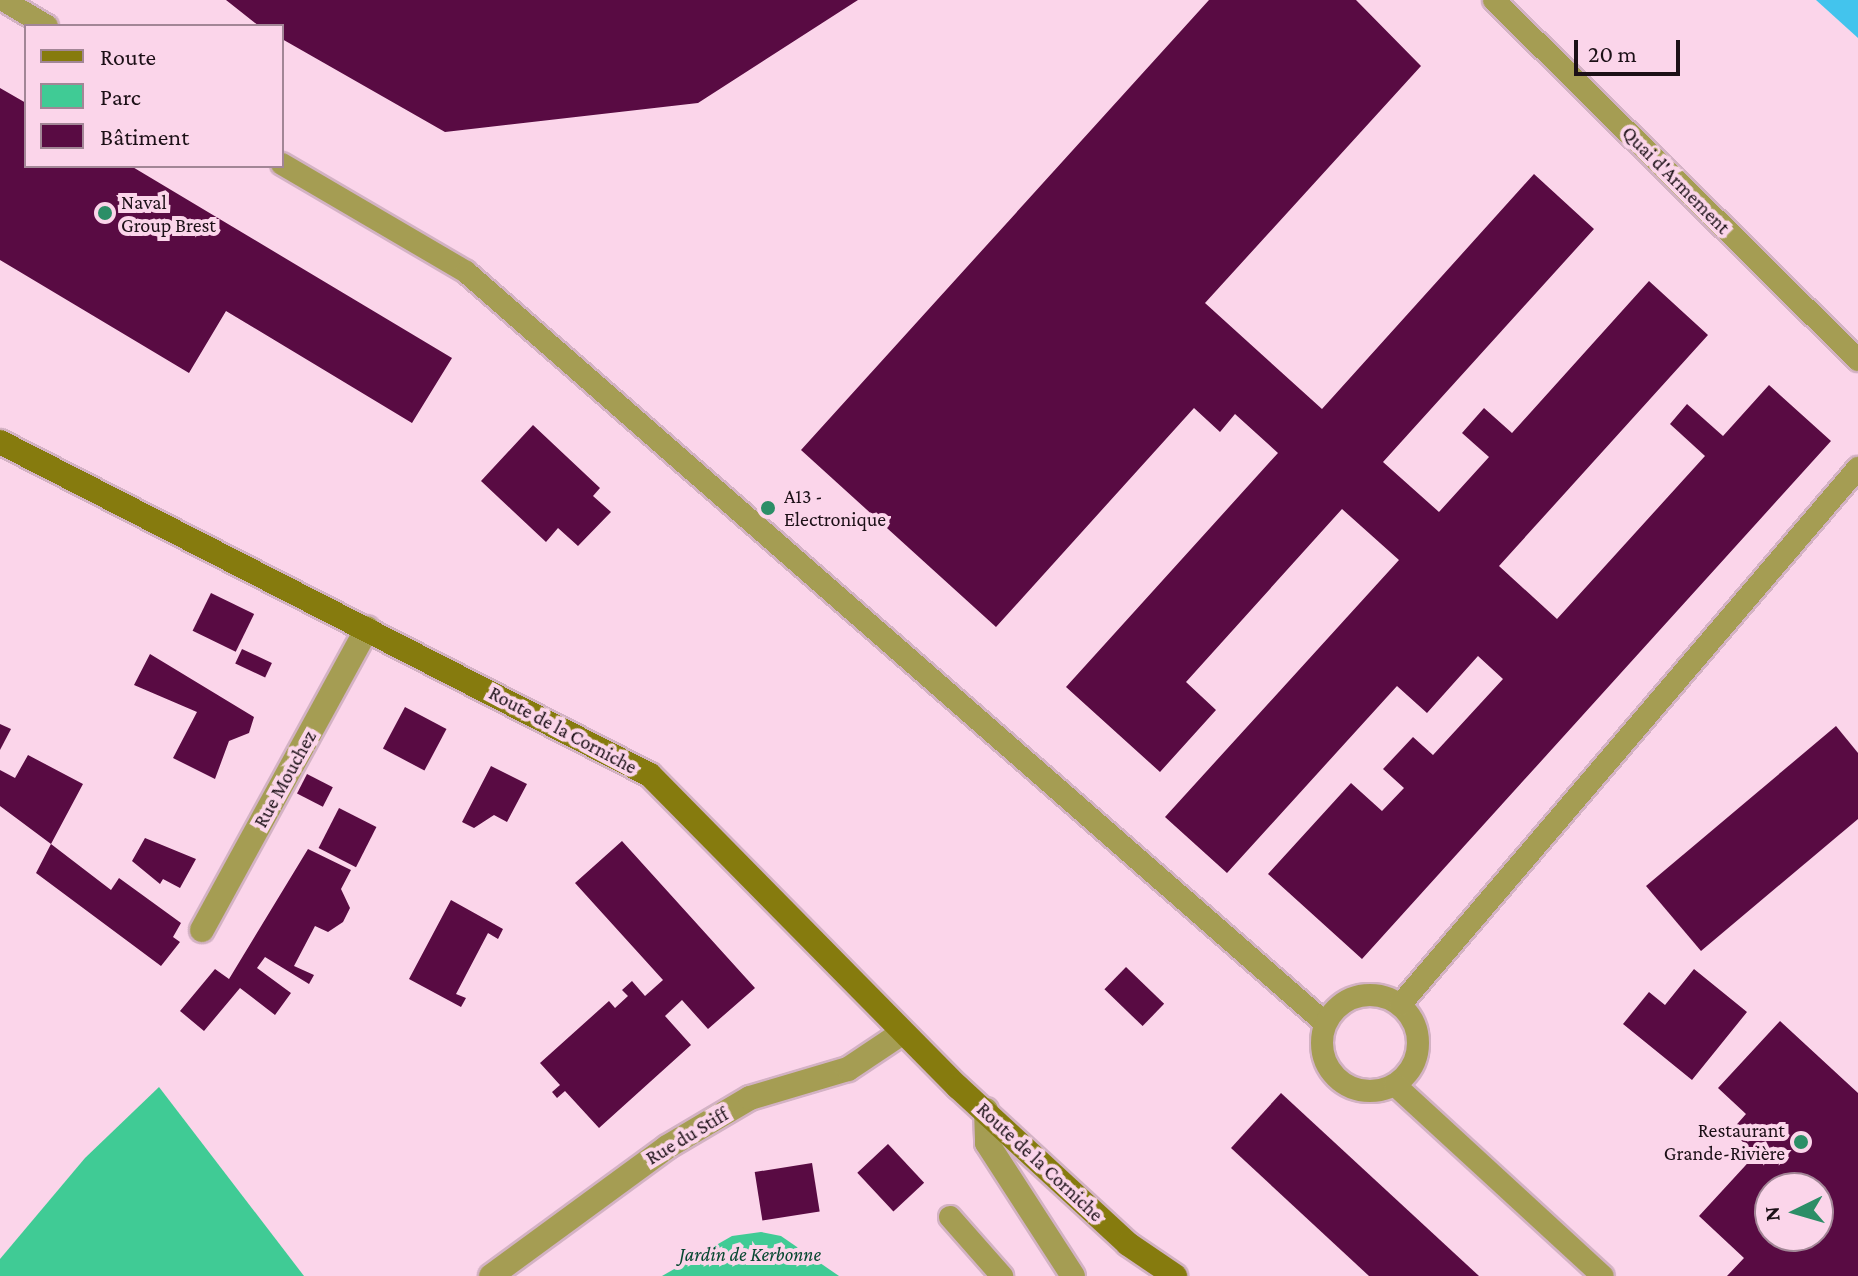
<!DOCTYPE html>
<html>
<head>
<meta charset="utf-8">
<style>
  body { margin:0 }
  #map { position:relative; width:1858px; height:1276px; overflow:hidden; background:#fbd5ea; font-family:"Crimson Pro",serif }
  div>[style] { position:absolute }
  .green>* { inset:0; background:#40cb95 }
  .water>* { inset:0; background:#43c4ed }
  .building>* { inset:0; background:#590b43; transform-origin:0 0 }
  .roads { filter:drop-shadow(2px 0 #d3b2c4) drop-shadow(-2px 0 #d3b2c4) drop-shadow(0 2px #d3b2c4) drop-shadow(0 -2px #d3b2c4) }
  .lane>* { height:22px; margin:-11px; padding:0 11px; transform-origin:11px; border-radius:11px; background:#a59d53 }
  .lane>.ring { margin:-11px; padding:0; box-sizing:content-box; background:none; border:22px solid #a59d53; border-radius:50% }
  .street>* { height:24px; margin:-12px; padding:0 12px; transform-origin:12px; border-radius:12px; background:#a59d53 }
  .secondary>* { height:24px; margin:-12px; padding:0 12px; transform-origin:12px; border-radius:12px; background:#867b0e }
  .dots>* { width:22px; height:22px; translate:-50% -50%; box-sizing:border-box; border:4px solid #fbd5ea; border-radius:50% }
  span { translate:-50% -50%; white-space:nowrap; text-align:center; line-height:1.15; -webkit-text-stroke:8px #fbd5ea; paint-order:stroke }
  .street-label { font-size:20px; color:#1c1017 }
  .poi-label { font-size:20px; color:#1c1017 }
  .left { translate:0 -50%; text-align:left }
  .right { translate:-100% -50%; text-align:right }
  .park-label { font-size:20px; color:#064831; font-style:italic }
  .legend { position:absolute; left:24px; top:24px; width:260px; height:144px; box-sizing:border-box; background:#fbd5ea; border:2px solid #a28696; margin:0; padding:10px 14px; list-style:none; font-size:24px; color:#1c1017 }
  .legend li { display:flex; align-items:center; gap:16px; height:40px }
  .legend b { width:40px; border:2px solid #a28696 }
  .north { position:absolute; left:1754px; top:1172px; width:80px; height:80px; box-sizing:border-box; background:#fbd5ea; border:2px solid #a28696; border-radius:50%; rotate:265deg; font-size:22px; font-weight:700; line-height:32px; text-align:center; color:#1c1017 }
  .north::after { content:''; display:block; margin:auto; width:28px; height:36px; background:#2c8e67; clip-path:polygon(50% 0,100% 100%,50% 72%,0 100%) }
  .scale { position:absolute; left:1574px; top:40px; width:106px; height:36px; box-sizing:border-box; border:4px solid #1c1017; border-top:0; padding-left:10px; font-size:24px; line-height:28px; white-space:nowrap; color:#1c1017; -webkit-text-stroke:6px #fbd5ea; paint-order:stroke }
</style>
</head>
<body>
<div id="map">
  <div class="green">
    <i style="clip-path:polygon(159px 1087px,304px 1276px,0 1276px,0 1259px,85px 1158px)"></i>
    <i style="clip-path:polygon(761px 1232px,781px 1236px,839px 1276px,662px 1276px,732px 1236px)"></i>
  </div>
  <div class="water">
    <i style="clip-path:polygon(1816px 0,1858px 0,1858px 38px)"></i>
  </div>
  <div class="building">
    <i style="clip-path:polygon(226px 0,858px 0,698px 103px,445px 132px,282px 39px,282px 26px,259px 26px)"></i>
    <i style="clip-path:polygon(1209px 0,1356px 0,1421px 66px,1205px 303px,1322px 409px,1534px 174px,1594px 229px,1383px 462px,1439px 512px,1489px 457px,1462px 433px,1484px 408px,1512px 433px,1649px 281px,1708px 335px,1499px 566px,1557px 619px,1705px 456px,1670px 424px,1687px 404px,1723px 436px,1769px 385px,1831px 441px,1362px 959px,1268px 874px,1351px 783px,1382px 811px,1404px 788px,1383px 769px,1413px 737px,1433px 755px,1503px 679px,1478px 656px,1427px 713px,1397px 686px,1227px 873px,1165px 817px,1399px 560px,1342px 509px,1186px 682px,1216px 710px,1160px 772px,1066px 687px,1278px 453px,1235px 414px,1220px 432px,1194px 408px,996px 627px,801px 450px)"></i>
    <i style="clip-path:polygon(0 88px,26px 103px,26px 166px,131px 166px,452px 358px,412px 423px,226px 311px,189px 373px,0 260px)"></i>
    <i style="clip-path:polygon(533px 425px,600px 488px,593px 496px,611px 512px,578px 546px,558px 528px,546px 542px,481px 481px)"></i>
    <i style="left:211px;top:593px;width:48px;height:42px;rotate:26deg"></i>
    <i style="left:242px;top:649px;width:33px;height:16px;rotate:25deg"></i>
    <i style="clip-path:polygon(150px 654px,254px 717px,249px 733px,229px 741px,215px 779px,173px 758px,197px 712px,134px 685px)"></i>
    <i style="left:405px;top:707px;width:47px;height:47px;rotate:28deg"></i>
    <i style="clip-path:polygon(0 724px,11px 729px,0 750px)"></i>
    <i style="clip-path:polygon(1836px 726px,1858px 753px,1858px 819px,1701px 951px,1646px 886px)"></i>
    <i style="clip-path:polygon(28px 755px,83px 784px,51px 844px,0 806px,0 770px,15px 778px)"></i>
    <i style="clip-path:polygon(491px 766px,527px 784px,507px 822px,494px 815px,474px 828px,462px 822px)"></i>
    <i style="left:307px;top:774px;width:29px;height:22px;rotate:27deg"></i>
    <i style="left:339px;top:808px;width:42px;height:45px;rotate:27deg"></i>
    <i style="clip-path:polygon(145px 838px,196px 859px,180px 888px,163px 879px,160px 884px,132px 861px)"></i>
    <i style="clip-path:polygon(622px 841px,755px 988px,708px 1029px,682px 1000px,665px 1016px,691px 1045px,599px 1128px,565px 1091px,557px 1098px,552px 1092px,560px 1085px,540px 1063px,609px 1001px,615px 1008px,628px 996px,622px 990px,632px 981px,645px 996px,663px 980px,575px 883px)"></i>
    <i style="clip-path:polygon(51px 844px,111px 890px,119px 878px,181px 923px,173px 937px,180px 942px,161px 966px,36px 873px)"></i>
    <i style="clip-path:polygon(308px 849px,351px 870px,341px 889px,350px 908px,343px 922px,328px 932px,315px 926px,294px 966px,314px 975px,309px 984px,265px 957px,257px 968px,291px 993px,275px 1015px,240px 988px,204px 1031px,180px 1011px,215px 969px,229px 979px)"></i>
    <i style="clip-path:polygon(451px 900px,503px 929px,498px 939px,488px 933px,456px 994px,466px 998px,461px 1007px,409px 979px)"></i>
    <i style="left:1126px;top:967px;width:53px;height:31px;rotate:44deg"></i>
    <i style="clip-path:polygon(1694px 969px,1747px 1012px,1692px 1080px,1623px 1024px,1649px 992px,1665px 1005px)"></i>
    <i style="clip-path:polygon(evenodd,1780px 1021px,1858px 1093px,1858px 1276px,1727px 1276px,1744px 1258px,1699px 1216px,1756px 1154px,1731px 1131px,1746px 1114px,1718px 1088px,1780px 1021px,1770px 1188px,1818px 1188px,1818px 1236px,1770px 1236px,1770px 1188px)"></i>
    <i style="clip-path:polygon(1281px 1093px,1479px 1276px,1369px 1276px,1231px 1148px)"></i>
    <i style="left:888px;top:1144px;width:53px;height:42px;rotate:47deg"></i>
    <i style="left:812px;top:1163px;width:49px;height:58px;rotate:81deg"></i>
  </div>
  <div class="roads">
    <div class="lane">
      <i style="left:3px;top:0;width:51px;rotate:30.6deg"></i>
      <i style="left:1494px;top:0;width:512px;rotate:44.68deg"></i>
      <i style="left:282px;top:164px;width:213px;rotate:30.4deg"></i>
      <i style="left:466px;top:272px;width:1141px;rotate:41.16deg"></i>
      <i class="ring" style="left:1322px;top:995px;width:74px;height:74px"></i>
      <i style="left:1400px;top:1005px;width:706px;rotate:-49.54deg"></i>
      <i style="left:1395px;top:1085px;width:282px;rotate:42.6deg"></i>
      <i style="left:950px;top:1217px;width:79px;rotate:48.6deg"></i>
    </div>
    <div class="street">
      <i style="left:202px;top:930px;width:344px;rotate:-61.3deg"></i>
      <i style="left:986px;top:1110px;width:33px;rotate:88deg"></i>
      <i style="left:987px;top:1143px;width:158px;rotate:57.1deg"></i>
      <i style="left:491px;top:1276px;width:218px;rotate:-36.2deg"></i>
      <i style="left:667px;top:1147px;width:96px;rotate:-30.6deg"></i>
      <i style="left:750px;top:1098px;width:102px;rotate:-16.5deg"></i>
      <i style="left:848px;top:1069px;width:65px;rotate:-33.7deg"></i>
    </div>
    <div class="secondary">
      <i style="left:0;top:442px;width:730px;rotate:27.13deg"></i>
      <i style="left:650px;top:775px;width:438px;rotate:45.4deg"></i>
      <i style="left:958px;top:1087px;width:231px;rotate:42.7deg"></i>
      <i style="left:1128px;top:1244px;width:57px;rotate:34.2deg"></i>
    </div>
  </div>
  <div class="dots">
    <i style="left:105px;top:213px;background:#2c8e67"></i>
    <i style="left:768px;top:508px;background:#2c8e67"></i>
    <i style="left:1801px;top:1142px;background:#2c8e67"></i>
  </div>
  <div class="street-label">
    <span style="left:1676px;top:180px;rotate:45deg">Quai d'Armement</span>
    <span style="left:563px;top:730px;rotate:28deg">Route de la Corniche</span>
    <span style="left:285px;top:779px;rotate:-61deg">Rue Mouchez</span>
    <span style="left:687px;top:1136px;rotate:-31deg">Rue du Stiff</span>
    <span style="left:1040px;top:1162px;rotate:43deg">Route de la Corniche</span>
  </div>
  <div class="poi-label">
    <span class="left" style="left:121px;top:214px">Naval<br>Group Brest</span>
    <span class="left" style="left:784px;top:508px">A13 -<br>Electronique</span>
    <span class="right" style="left:1785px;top:1142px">Restaurant<br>Grande-Rivière</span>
  </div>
  <div class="park-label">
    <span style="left:750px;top:1254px">Jardin de Kerbonne</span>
  </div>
  <ul class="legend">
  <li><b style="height:10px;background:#867b0e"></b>Route</li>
  <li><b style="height:22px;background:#40cb95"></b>Parc</li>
  <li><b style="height:22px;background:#590b43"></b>Bâtiment</li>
  </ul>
  <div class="north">N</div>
  <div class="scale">20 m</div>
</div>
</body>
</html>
